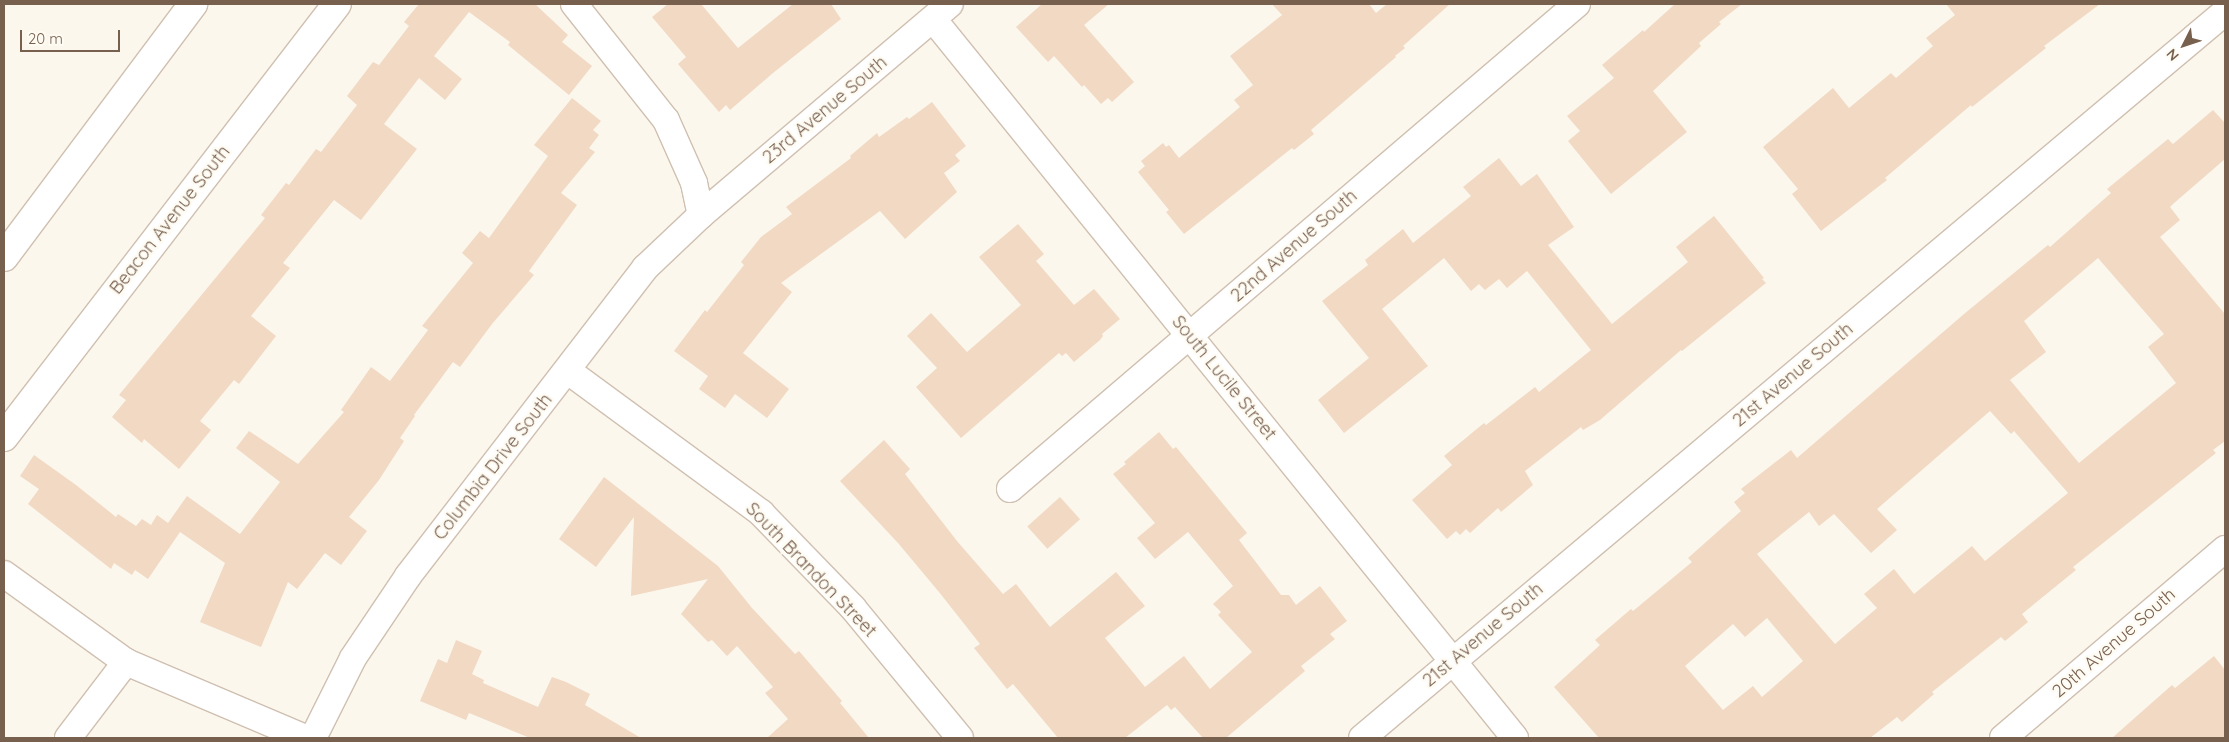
<!DOCTYPE html>
<html>
<head>
<meta charset="utf-8">
<style>
  body { margin:0 }
  #map { position:relative; width:2229px; height:742px; overflow:hidden; background:#fcf7ec; font-family:Quicksand,sans-serif }
  div>[style] { position:absolute }
  .building>* { inset:0; background:#f1d9c4; transform-origin:0 0 }
  .roads { filter:drop-shadow(1px 0 #cfc0b1) drop-shadow(-1px 0 #cfc0b1) drop-shadow(0 1px #cfc0b1) drop-shadow(0 -1px #cfc0b1) }
  .minor>* { height:26px; margin:-13px; padding:0 13px; transform-origin:13px; border-radius:13px; background:#fff }
  .secondary>* { height:28px; margin:-14px; padding:0 14px; transform-origin:14px; border-radius:14px; background:#fff }
  span { translate:-50% -50%; white-space:nowrap; text-align:center; line-height:1.15; -webkit-text-stroke:5px #fefbf3; paint-order:stroke }
  .street-label { font-size:18px; color:#78604f }
  .frame { position:absolute; inset:0; border:5px solid #78604f; pointer-events:none }
  .north { position:absolute; left:2159px; top:20px; width:50px; height:50px; -webkit-text-stroke:4px #fefbf3; paint-order:stroke; rotate:229deg; font-size:14px; font-weight:700; line-height:20px; text-align:center; color:#78604f }
  .north::after { content:''; display:block; margin:auto; width:18px; height:22px; background:#78604f; clip-path:polygon(50% 0,100% 100%,50% 72%,0 100%) }
  .scale { position:absolute; left:20px; top:30px; width:100px; height:22px; box-sizing:border-box; border:2px solid #78604f; border-top:0; padding-left:6px; font-size:15px; line-height:18px; white-space:nowrap; color:#78604f; -webkit-text-stroke:4px #fefbf3; paint-order:stroke }
</style>
</head>
<body>
<div id="map">
  <div class="building">
    <i style="clip-path:polygon(419px 4px,535px 4px,568px 35px,562px 42px,592px 66px,569px 95px,508px 45px,510px 42px,469px 12px,434px 56px,462px 79px,445px 100px,419px 78px,384px 124px,417px 149px,361px 220px,334px 200px,283px 263px,290px 268px,251px 316px,276px 336px,239px 384px,234px 380px,200px 421px,211px 430px,179px 469px,144px 439px,142px 443px,112px 417px,126px 400px,119px 395px,265px 218px,261px 215px,286px 183px,289px 185px,316px 149px,321px 152px,357px 105px,347px 96px,373px 62px,379px 65px,409px 26px,404px 22px)"></i>
    <i style="clip-path:polygon(668px 4px,701px 4px,738px 48px,793px 4px,831px 4px,841px 19px,773px 73px,730px 110px,726px 105px,719px 112px,678px 64px,686px 57px,652px 17px)"></i>
    <i style="clip-path:polygon(1042px 4px,1109px 4px,1084px 25px,1134px 82px,1112px 102px,1108px 98px,1101px 104px,1084px 85px,1082px 87px,1054px 56px,1048px 62px,1016px 27px)"></i>
    <i style="clip-path:polygon(1272px 4px,1369px 4px,1376px 13px,1387px 4px,1450px 4px,1403px 46px,1405px 48px,1395px 56px,1396px 57px,1311px 130px,1314px 134px,1294px 150px,1292px 148px,1184px 234px,1166px 212px,1169px 210px,1138px 172px,1145px 166px,1141px 161px,1163px 143px,1166px 147px,1169px 145px,1179px 158px,1240px 107px,1234px 100px,1253px 85px,1230px 56px,1282px 15px)"></i>
    <i style="clip-path:polygon(1675px 4px,1742px 4px,1719px 22px,1721px 24px,1699px 43px,1701px 46px,1653px 91px,1687px 132px,1611px 194px,1568px 141px,1580px 131px,1567px 116px,1614px 78px,1602px 65px,1643px 30px,1644px 32px)"></i>
    <i style="clip-path:polygon(1946px 4px,2100px 4px,2044px 46px,2046px 48px,1972px 107px,1971px 105px,1885px 178px,1887px 180px,1821px 231px,1792px 194px,1798px 189px,1763px 147px,1833px 88px,1849px 108px,1891px 73px,1896px 78px,1933px 46px,1926px 38px,1955px 15px)"></i>
    <i style="clip-path:polygon(572px 98px,601px 121px,593px 130px,599px 135px,589px 148px,595px 152px,561px 193px,577px 205px,529px 271px,534px 275px,492px 324px,460px 367px,453px 362px,414px 415px,415px 416px,400px 438px,404px 441px,379px 480px,349px 517px,367px 531px,341px 565px,325px 553px,297px 589px,288px 582px,261px 647px,200px 622px,225px 563px,180px 532px,148px 579px,135px 570px,132px 575px,114px 563px,111px 569px,28px 504px,39px 489px,20px 476px,34px 455px,76px 485px,116px 517px,118px 514px,136px 526px,142px 519px,151px 525px,157px 515px,168px 523px,187px 496px,240px 534px,280px 482px,236px 448px,249px 431px,298px 464px,344px 412px,341px 410px,371px 367px,390px 381px,428px 330px,422px 326px,473px 263px,462px 253px,480px 231px,489px 238px,548px 156px,534px 145px)"></i>
    <i style="clip-path:polygon(932px 102px,966px 146px,955px 155px,960px 161px,944px 173px,957px 192px,905px 239px,880px 211px,781px 283px,792px 292px,743px 353px,789px 389px,767px 418px,735px 394px,725px 408px,699px 389px,708px 376px,674px 351px,705px 310px,707px 312px,744px 265px,741px 262px,761px 237px,792px 214px,786px 207px,851px 158px,850px 156px,877px 133px,879px 137px,907px 117px,909px 119px)"></i>
    <i style="clip-path:polygon(evenodd,2213px 110px,2225px 123px,2225px 159px,2173px 204px,2170px 207px,2180px 220px,2160px 237px,2225px 314px,2225px 441px,2213px 450px,2216px 453px,2073px 567px,2076px 570px,2022px 614px,2028px 622px,2005px 641px,2001px 637px,1932px 692px,1934px 694px,1902px 722px,1897px 717px,1870px 738px,1599px 738px,1554px 687px,1600px 645px,1595px 640px,1631px 609px,1633px 611px,1692px 562px,1688px 558px,1741px 511px,1734px 502px,1745px 493px,1741px 489px,1791px 450px,1797px 458px,1964px 314px,2048px 245px,2050px 247px,2111px 193px,2107px 189px,2168px 139px,2173px 144px,2213px 110px,2098px 258px,2164px 334px,2148px 347px,2176px 383px,2079px 463px,2010px 380px,2046px 352px,2024px 321px,2098px 258px,2213px 110px,1990px 411px,2011px 434px,2014px 431px,2068px 493px,1985px 561px,1972px 546px,1914px 594px,1894px 569px,1864px 594px,1877px 608px,1835px 644px,1757px 554px,1809px 512px,1819px 526px,1834px 514px,1871px 553px,1897px 530px,1877px 509px,1990px 411px,2213px 110px,1767px 618px,1803px 661px,1762px 697px,1753px 686px,1723px 710px,1685px 666px,1733px 624px,1745px 637px,1767px 618px)"></i>
    <i style="clip-path:polygon(1499px 158px,1521px 186px,1537px 174px,1574px 227px,1548px 245px,1612px 324px,1688px 262px,1676px 247px,1714px 216px,1764px 278px,1762px 279px,1766px 283px,1682px 351px,1681px 350px,1600px 420px,1583px 430px,1581px 427px,1525px 471px,1533px 485px,1501px 512px,1498px 508px,1470px 533px,1466px 529px,1460px 535px,1456px 531px,1447px 539px,1412px 500px,1452px 465px,1444px 456px,1484px 423px,1486px 425px,1535px 387px,1539px 392px,1591px 350px,1527px 271px,1507px 288px,1499px 279px,1485px 290px,1479px 284px,1471px 291px,1444px 258px,1382px 309px,1428px 366px,1344px 433px,1318px 400px,1369px 358px,1322px 301px,1368px 265px,1365px 260px,1403px 229px,1413px 243px,1471px 196px,1463px 187px)"></i>
    <i style="clip-path:polygon(1018px 224px,1044px 254px,1036px 261px,1074px 305px,1094px 289px,1120px 319px,1102px 334px,1103px 336px,1100px 340px,1074px 362px,1066px 353px,1062px 356px,1059px 353px,961px 438px,916px 387px,937px 368px,907px 336px,931px 313px,967px 352px,1021px 305px,979px 257px)"></i>
    <i style="clip-path:polygon(1159px 432px,1173px 449px,1176px 447px,1247px 533px,1239px 540px,1281px 595px,1289px 595px,1296px 605px,1320px 586px,1347px 621px,1330px 634px,1335px 639px,1301px 666px,1305px 671px,1226px 738px,1203px 738px,1175px 707px,1171px 710px,1167px 705px,1125px 738px,1058px 738px,1013px 684px,1007px 689px,974px 648px,980px 644px,939px 592px,898px 543px,840px 481px,884px 440px,910px 469px,905px 474px,957px 541px,1003px 594px,1016px 584px,1050px 627px,1116px 572px,1145px 606px,1105px 638px,1145px 687px,1184px 656px,1210px 689px,1252px 652px,1218px 615px,1221px 612px,1213px 604px,1233px 586px,1188px 532px,1155px 559px,1137px 538px,1155px 523px,1113px 474px,1126px 464px,1124px 462px)"></i>
    <i style="clip-path:polygon(604px 477px,718px 566px,752px 608px,795px 654px,799px 651px,842px 701px,840px 703px,869px 738px,767px 738px,788px 719px,765px 693px,773px 687px,737px 646px,727px 656px,712px 640px,708px 642px,681px 614px,708px 579px,631px 596px,634px 517px,596px 567px,559px 539px)"></i>
    <i style="left:1060px;top:497px;width:30px;height:44px;rotate:48deg"></i>
    <i style="clip-path:polygon(456px 640px,482px 651px,472px 674px,484px 680px,483px 683px,538px 707px,552px 677px,566px 682px,590px 694px,585px 705px,641px 738px,530px 738px,469px 713px,466px 720px,420px 701px,438px 659px,447px 663px)"></i>
    <i style="clip-path:polygon(2214px 656px,2225px 670px,2225px 738px,2112px 738px,2172px 685px,2175px 688px)"></i>
  </div>
  <div class="roads">
    <div class="minor">
      <i style="left:574px;top:4px;width:148px;rotate:51.6deg"></i>
      <i style="left:666px;top:120px;width:69px;rotate:66deg"></i>
      <i style="left:694px;top:183px;width:33px;rotate:78deg"></i>
      <i style="left:933px;top:19px;width:925px;rotate:51.01deg"></i>
      <i style="left:568px;top:371px;width:240px;rotate:36.3deg"></i>
      <i style="left:761px;top:513px;width:132px;rotate:45.9deg"></i>
      <i style="left:853px;top:608px;width:168px;rotate:50.5deg"></i>
      <i style="left:1010px;top:489px;width:746px;rotate:-40.54deg"></i>
      <i style="left:4px;top:574px;width:150px;rotate:35.8deg"></i>
      <i style="left:126px;top:662px;width:194px;rotate:23deg"></i>
      <i style="left:68px;top:738px;width:96px;rotate:-52.7deg"></i>
      <i style="left:313px;top:738px;width:89px;rotate:-63.4deg"></i>
      <i style="left:353px;top:658px;width:99px;rotate:-56.1deg"></i>
      <i style="left:408px;top:576px;width:389px;rotate:-52.4deg"></i>
      <i style="left:645px;top:268px;width:77px;rotate:-43.4deg"></i>
      <i style="left:701px;top:215px;width:326px;rotate:-40.3deg"></i>
      <i style="left:1362px;top:738px;width:1128px;rotate:-40.07deg"></i>
      <i style="left:2003px;top:738px;width:292px;rotate:-40.4deg"></i>
    </div>
    <div class="secondary">
      <i style="left:4px;top:257px;width:316px;rotate:-53.2deg"></i>
      <i style="left:4px;top:437px;width:546px;rotate:-52.44deg"></i>
    </div>
  </div>
  <div class="street-label">
    <span style="left:825px;top:110px;rotate:-40deg">23rd Avenue South</span>
    <span style="left:170px;top:220px;rotate:-52deg">Beacon Avenue South</span>
    <span style="left:1294px;top:246px;rotate:-41deg">22nd Avenue South</span>
    <span style="left:1793px;top:375px;rotate:-40deg">21st Avenue South</span>
    <span style="left:1224px;top:378px;rotate:51deg">South Lucile Street</span>
    <span style="left:493px;top:467px;rotate:-52deg">Columbia Drive South</span>
    <span style="left:811px;top:570px;rotate:46deg">South Brandon Street</span>
    <span style="left:1483px;top:635px;rotate:-40deg">21st Avenue South</span>
    <span style="left:2114px;top:643px;rotate:-41deg">20th Avenue South</span>
  </div>
  <div class="frame"></div>
  <div class="north">N</div>
  <div class="scale">20 m</div>
</div>
</body>
</html>
